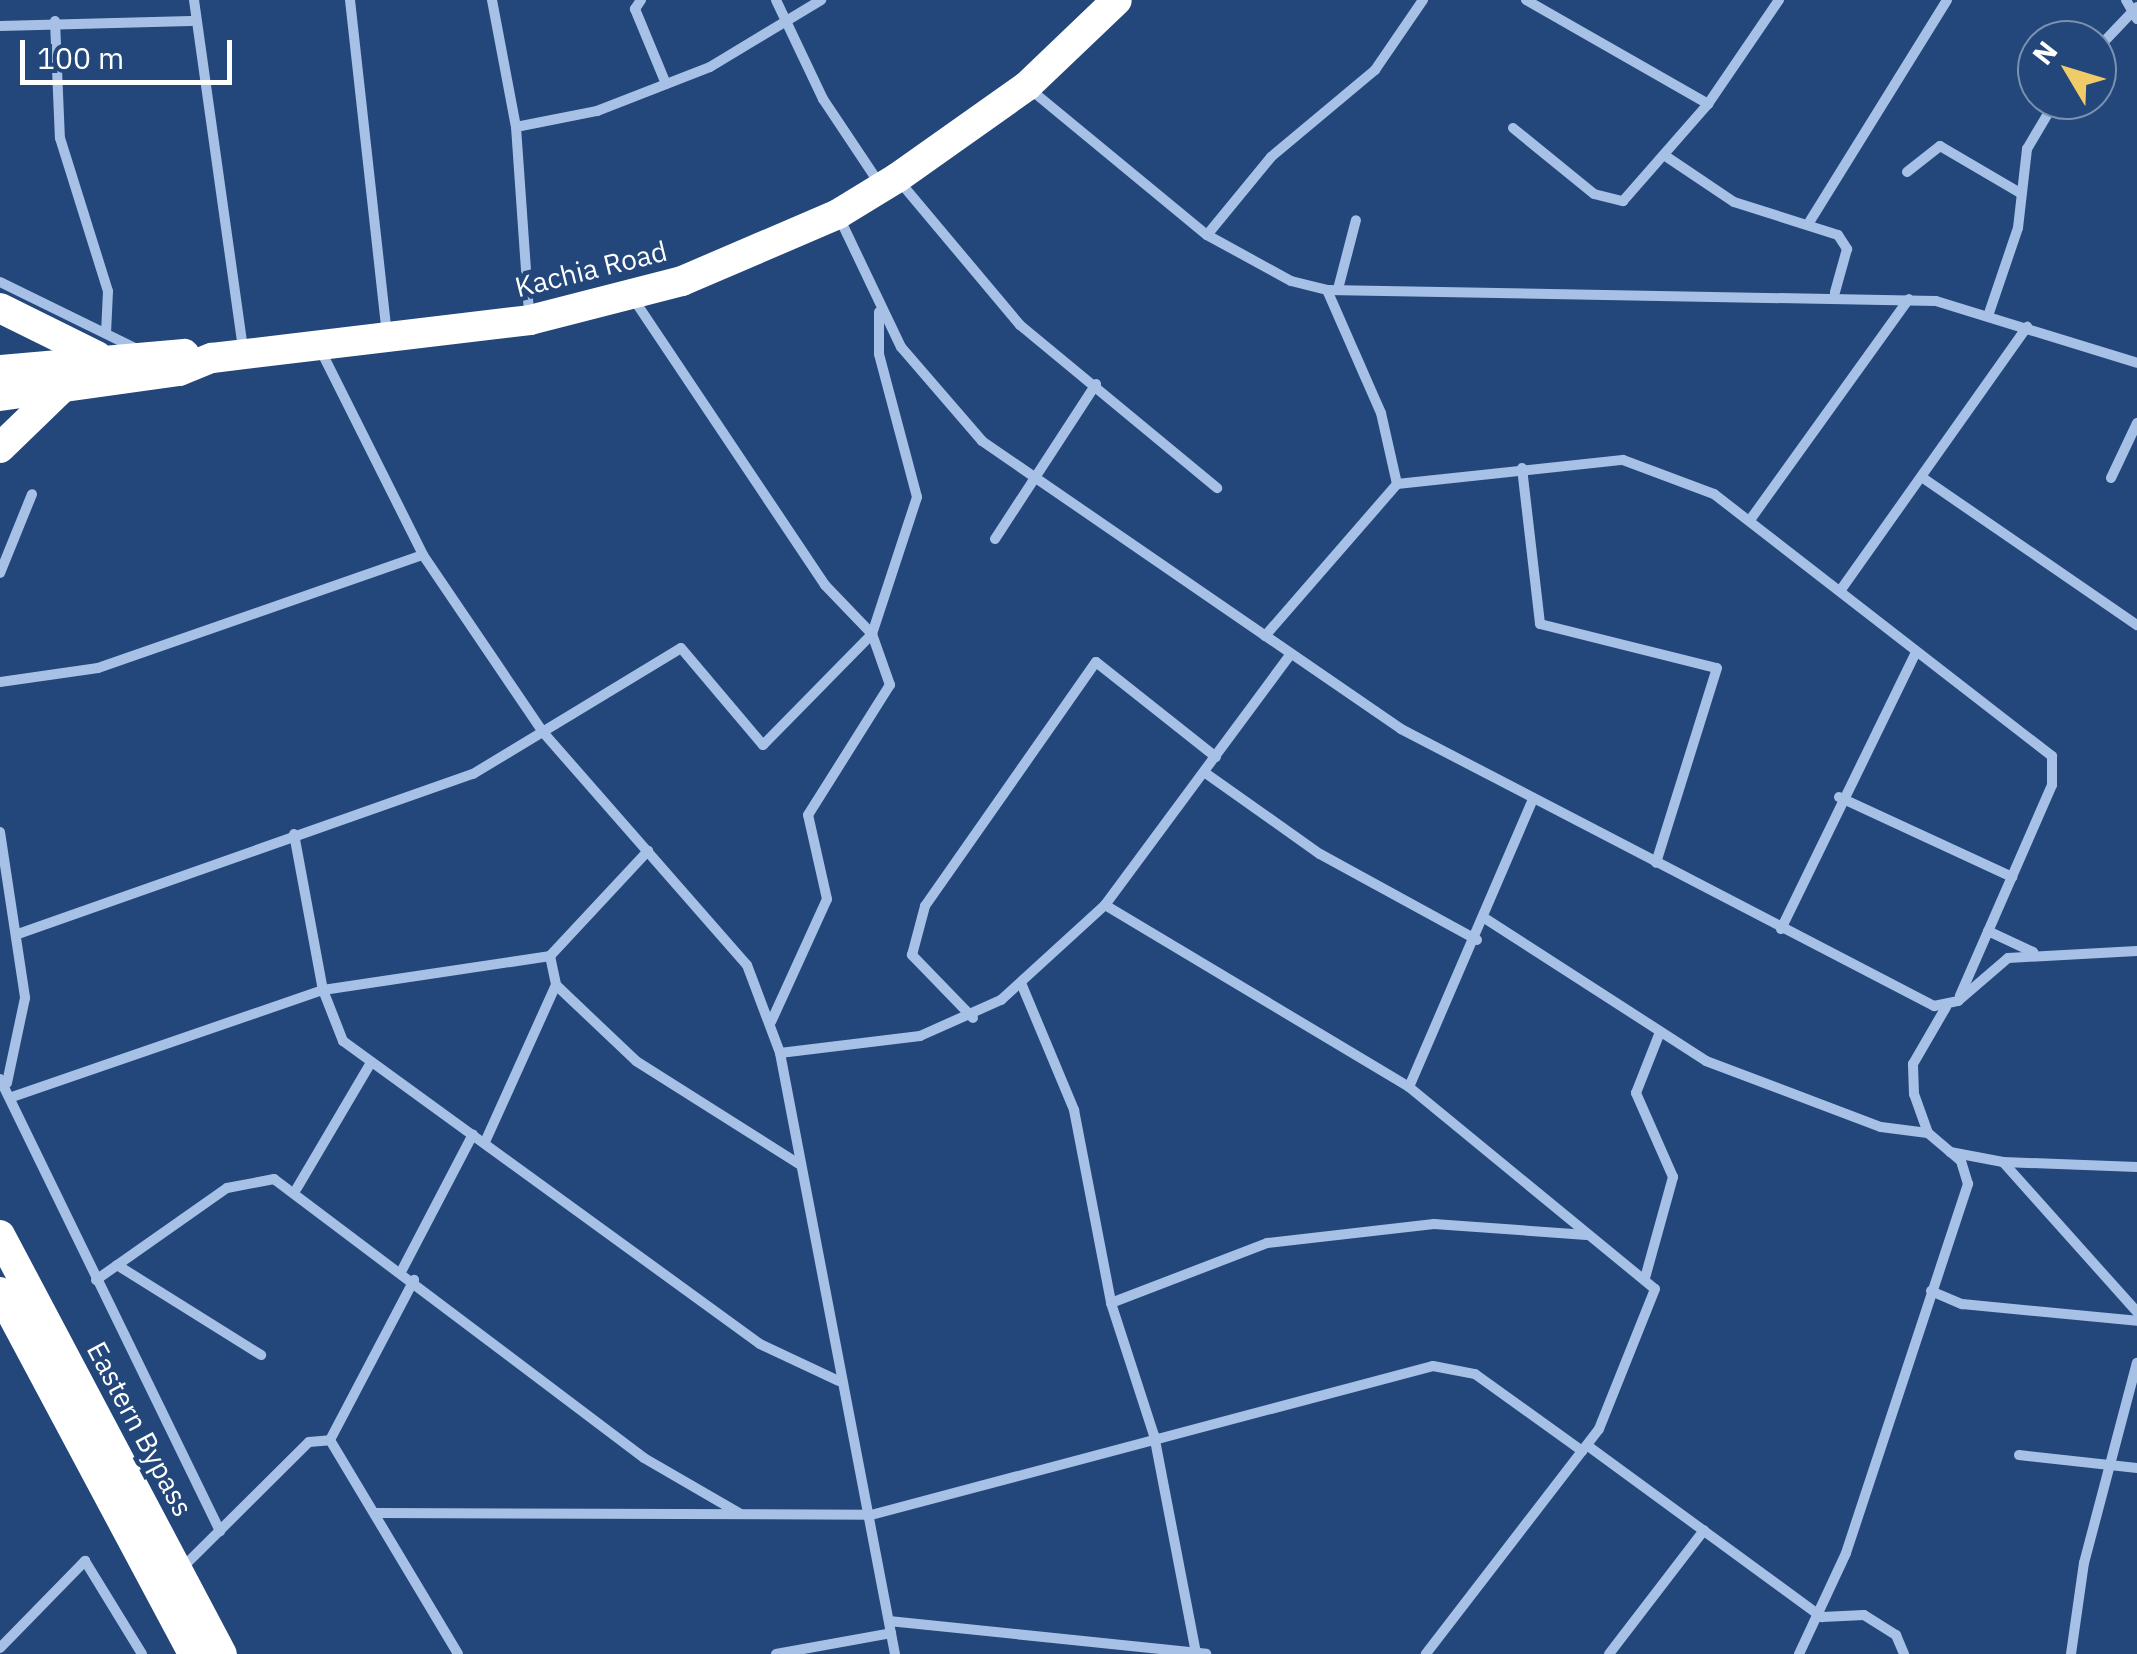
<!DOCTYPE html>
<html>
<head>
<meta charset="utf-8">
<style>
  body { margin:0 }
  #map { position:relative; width:2137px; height:1654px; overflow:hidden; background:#23477b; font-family:"IBM Plex Sans",sans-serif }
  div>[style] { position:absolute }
  .street>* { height:10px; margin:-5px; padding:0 5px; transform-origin:5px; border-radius:5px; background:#a6c1e5 }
  .highway>* { height:30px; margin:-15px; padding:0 15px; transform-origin:15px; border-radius:15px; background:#fff }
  span { translate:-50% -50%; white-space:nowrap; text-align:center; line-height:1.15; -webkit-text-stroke:9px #23477b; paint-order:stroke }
  .street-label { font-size:28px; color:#fff }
  .north { position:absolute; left:2017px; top:20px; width:100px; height:100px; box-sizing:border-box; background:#23477b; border:2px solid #7b91b0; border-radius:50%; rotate:308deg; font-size:28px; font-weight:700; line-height:40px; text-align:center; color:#fff }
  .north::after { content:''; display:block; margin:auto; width:35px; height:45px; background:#f0cc68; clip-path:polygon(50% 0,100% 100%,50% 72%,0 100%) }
  .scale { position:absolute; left:20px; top:40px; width:212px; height:45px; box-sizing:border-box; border:5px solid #fff; border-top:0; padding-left:12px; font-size:30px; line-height:35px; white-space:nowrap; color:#fff; -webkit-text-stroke:8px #23477b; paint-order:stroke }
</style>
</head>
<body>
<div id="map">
  <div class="street">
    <i style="left:194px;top:0;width:352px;rotate:82deg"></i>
    <i style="left:350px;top:0;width:337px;rotate:83.7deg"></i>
    <i style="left:492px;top:0;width:129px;rotate:79.3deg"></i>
    <i style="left:516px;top:127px;width:187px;rotate:86deg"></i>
    <i style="left:641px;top:0;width:11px;rotate:124deg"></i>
    <i style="left:635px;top:9px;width:81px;rotate:67.5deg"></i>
    <i style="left:776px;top:0;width:110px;rotate:64.6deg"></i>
    <i style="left:823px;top:99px;width:105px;rotate:56.3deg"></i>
    <i style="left:1526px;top:0;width:210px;rotate:29.7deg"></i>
    <i style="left:2126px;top:0;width:22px;rotate:60deg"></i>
    <i style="left:55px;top:21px;width:117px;rotate:87.6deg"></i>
    <i style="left:60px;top:138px;width:160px;rotate:72.6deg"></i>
    <i style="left:108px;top:291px;width:42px;rotate:92.7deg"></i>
    <i style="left:0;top:26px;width:191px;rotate:-1.5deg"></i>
    <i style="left:2097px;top:49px;width:58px;rotate:-46.4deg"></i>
    <i style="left:1031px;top:90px;width:228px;rotate:39.5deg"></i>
    <i style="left:1207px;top:235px;width:96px;rotate:28.7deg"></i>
    <i style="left:1291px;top:281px;width:37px;rotate:14deg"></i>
    <i style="left:1327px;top:290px;width:609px;rotate:1.03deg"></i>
    <i style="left:1936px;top:301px;width:210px;rotate:17.1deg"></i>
    <i style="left:516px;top:127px;width:83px;rotate:-11.2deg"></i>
    <i style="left:597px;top:111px;width:121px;rotate:-21.3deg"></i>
    <i style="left:710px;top:67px;width:130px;rotate:-31.1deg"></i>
    <i style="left:1513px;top:128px;width:104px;rotate:39.2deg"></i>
    <i style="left:1594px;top:194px;width:30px;rotate:14deg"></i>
    <i style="left:1623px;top:201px;width:129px;rotate:-48.8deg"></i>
    <i style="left:1708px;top:104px;width:126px;rotate:-55.7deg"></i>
    <i style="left:1664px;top:155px;width:84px;rotate:33.9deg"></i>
    <i style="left:1734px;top:202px;width:109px;rotate:17.6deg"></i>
    <i style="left:1838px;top:235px;width:17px;rotate:57deg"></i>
    <i style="left:1847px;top:249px;width:45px;rotate:105.6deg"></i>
    <i style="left:1907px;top:172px;width:42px;rotate:-38.2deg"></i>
    <i style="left:1940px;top:146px;width:93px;rotate:30.4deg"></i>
    <i style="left:900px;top:182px;width:187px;rotate:50deg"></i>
    <i style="left:1020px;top:325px;width:256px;rotate:39.6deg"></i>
    <i style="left:838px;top:215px;width:146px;rotate:64.5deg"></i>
    <i style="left:901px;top:347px;width:124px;rotate:49.2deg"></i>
    <i style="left:982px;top:441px;width:508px;rotate:34.5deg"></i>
    <i style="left:1401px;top:729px;width:601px;rotate:27.46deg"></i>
    <i style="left:1934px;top:1006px;width:25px;rotate:-12deg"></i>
    <i style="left:1958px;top:1001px;width:66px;rotate:-40.7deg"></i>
    <i style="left:2008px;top:958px;width:129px;rotate:-3.1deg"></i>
    <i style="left:1810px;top:221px;width:260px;rotate:-58.2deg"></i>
    <i style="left:1207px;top:235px;width:101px;rotate:-50.6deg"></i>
    <i style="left:1271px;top:157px;width:136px;rotate:-39.9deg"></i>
    <i style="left:1375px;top:70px;width:85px;rotate:-55.6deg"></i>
    <i style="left:0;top:282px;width:153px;rotate:26.1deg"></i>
    <i style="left:1338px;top:289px;width:71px;rotate:-75.4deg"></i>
    <i style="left:1327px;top:290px;width:134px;rotate:66.3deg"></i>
    <i style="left:1381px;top:413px;width:73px;rotate:77.3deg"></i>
    <i style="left:1988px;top:316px;width:93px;rotate:-71.2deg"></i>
    <i style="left:2018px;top:228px;width:80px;rotate:-83.5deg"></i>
    <i style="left:2027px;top:149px;width:57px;rotate:-59.4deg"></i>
    <i style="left:321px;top:351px;width:228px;rotate:63.4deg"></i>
    <i style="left:423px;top:555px;width:212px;rotate:55.9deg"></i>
    <i style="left:542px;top:731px;width:311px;rotate:48.8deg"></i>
    <i style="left:747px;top:965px;width:94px;rotate:69.4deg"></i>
    <i style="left:780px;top:1053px;width:612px;rotate:79.17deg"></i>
    <i style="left:1522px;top:468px;width:157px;rotate:83.4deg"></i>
    <i style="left:1540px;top:624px;width:182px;rotate:14deg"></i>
    <i style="left:1717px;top:668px;width:204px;rotate:107.4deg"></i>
    <i style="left:1923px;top:478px;width:260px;rotate:34.5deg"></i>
    <i style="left:2111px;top:478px;width:61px;rotate:-64.7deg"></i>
    <i style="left:1750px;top:520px;width:272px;rotate:-54.3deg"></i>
    <i style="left:995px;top:539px;width:185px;rotate:-56.9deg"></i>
    <i style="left:0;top:573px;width:85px;rotate:-67.9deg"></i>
    <i style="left:1840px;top:591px;width:324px;rotate:-54.7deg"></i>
    <i style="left:1265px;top:636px;width:201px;rotate:-49deg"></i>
    <i style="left:1397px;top:484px;width:227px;rotate:-6.1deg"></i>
    <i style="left:1623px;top:460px;width:97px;rotate:20.5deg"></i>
    <i style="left:1714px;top:494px;width:428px;rotate:37.8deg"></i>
    <i style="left:2052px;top:756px;width:29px;rotate:90deg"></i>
    <i style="left:2052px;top:785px;width:230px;rotate:113.6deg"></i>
    <i style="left:0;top:682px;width:99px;rotate:-8.1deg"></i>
    <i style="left:98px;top:668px;width:344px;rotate:-19.2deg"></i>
    <i style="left:1204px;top:772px;width:142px;rotate:35.3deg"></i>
    <i style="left:1320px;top:854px;width:179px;rotate:28.7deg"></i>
    <i style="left:1839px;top:797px;width:191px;rotate:24.8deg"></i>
    <i style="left:0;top:832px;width:168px;rotate:81.4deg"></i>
    <i style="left:25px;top:998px;width:87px;rotate:102deg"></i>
    <i style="left:294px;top:834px;width:159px;rotate:79.5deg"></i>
    <i style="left:323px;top:990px;width:55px;rotate:68.6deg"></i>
    <i style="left:343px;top:1041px;width:515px;rotate:36deg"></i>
    <i style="left:760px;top:1344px;width:87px;rotate:25.1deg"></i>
    <i style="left:1105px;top:905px;width:354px;rotate:30.9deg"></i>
    <i style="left:1409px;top:1087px;width:318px;rotate:39.4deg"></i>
    <i style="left:1655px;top:1289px;width:151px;rotate:111.8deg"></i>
    <i style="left:1599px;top:1429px;width:284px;rotate:127.6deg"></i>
    <i style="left:1486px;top:919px;width:262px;rotate:32.8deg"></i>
    <i style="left:1706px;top:1061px;width:187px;rotate:20.7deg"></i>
    <i style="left:1881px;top:1127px;width:47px;rotate:7.3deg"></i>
    <i style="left:1781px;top:929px;width:308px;rotate:-64deg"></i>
    <i style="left:1988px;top:931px;width:50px;rotate:25deg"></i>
    <i style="left:18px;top:934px;width:482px;rotate:-19.4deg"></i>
    <i style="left:473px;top:774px;width:243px;rotate:-31.2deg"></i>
    <i style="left:681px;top:648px;width:127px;rotate:49.8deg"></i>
    <i style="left:763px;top:745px;width:156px;rotate:-45.5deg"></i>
    <i style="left:872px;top:634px;width:68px;rotate:-133.8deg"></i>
    <i style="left:825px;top:585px;width:345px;rotate:-123.8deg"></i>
    <i style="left:550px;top:956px;width:30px;rotate:78deg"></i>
    <i style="left:556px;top:985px;width:110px;rotate:43.5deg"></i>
    <i style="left:636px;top:1061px;width:193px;rotate:32.3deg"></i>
    <i style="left:1021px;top:983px;width:138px;rotate:67.3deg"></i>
    <i style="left:1074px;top:1110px;width:197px;rotate:79.1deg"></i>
    <i style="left:1111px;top:1303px;width:139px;rotate:72deg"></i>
    <i style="left:1154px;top:1435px;width:222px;rotate:79.1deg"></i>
    <i style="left:973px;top:1018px;width:88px;rotate:-134.1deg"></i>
    <i style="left:912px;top:955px;width:51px;rotate:-75.1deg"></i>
    <i style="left:925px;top:906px;width:298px;rotate:-55deg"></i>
    <i style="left:1096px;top:662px;width:153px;rotate:38.4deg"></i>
    <i style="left:771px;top:1022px;width:135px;rotate:-65.5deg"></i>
    <i style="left:827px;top:899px;width:86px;rotate:-102.7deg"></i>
    <i style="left:808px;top:815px;width:154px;rotate:-57.8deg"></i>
    <i style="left:890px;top:685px;width:54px;rotate:-109.4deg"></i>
    <i style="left:872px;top:634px;width:144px;rotate:-71.8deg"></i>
    <i style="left:917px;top:497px;width:148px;rotate:-104.9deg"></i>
    <i style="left:879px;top:354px;width:42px;rotate:-90deg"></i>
    <i style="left:780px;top:1053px;width:141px;rotate:-6.9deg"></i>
    <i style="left:920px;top:1036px;width:89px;rotate:-24deg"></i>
    <i style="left:1001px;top:1000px;width:141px;rotate:-42.4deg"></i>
    <i style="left:1105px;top:905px;width:312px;rotate:-53.5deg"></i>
    <i style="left:0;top:1079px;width:503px;rotate:64.05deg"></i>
    <i style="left:1409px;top:1087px;width:311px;rotate:-66.7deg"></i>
    <i style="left:12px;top:1097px;width:329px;rotate:-19deg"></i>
    <i style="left:323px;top:990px;width:230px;rotate:-8.5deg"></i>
    <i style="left:550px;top:956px;width:144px;rotate:-47deg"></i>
    <i style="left:485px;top:1142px;width:172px;rotate:-65.7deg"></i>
    <i style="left:1950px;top:1152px;width:54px;rotate:10.7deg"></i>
    <i style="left:2003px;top:1162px;width:201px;rotate:48.2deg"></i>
    <i style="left:2003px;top:1162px;width:134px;rotate:2.1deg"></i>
    <i style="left:297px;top:1188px;width:144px;rotate:-59.5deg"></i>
    <i style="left:117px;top:1265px;width:170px;rotate:32deg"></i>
    <i style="left:402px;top:1270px;width:153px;rotate:-62.4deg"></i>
    <i style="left:1645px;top:1278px;width:105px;rotate:-74.5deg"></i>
    <i style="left:1673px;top:1177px;width:92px;rotate:-113.8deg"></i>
    <i style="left:1636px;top:1093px;width:66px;rotate:-68.5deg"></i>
    <i style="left:96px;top:1280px;width:160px;rotate:-35.1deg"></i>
    <i style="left:227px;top:1188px;width:48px;rotate:-10.8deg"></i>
    <i style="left:274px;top:1179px;width:463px;rotate:37deg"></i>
    <i style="left:644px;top:1458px;width:110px;rotate:30.1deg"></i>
    <i style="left:1931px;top:1291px;width:34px;rotate:23deg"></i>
    <i style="left:1962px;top:1304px;width:176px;rotate:5.5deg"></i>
    <i style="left:1111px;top:1303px;width:167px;rotate:-21deg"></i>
    <i style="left:1267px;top:1243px;width:168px;rotate:-6.5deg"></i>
    <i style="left:1434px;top:1224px;width:153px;rotate:4.1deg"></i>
    <i style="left:330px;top:1440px;width:181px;rotate:-62.3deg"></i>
    <i style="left:1588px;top:1446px;width:290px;rotate:36.2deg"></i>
    <i style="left:1822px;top:1617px;width:42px;rotate:-2.7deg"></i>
    <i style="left:1864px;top:1615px;width:38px;rotate:32deg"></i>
    <i style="left:1896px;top:1635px;width:21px;rotate:67deg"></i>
    <i style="left:2019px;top:1455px;width:119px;rotate:6.3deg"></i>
    <i style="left:377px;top:1513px;width:494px;rotate:0.2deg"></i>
    <i style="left:871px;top:1515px;width:581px;rotate:-14.85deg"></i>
    <i style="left:1433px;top:1366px;width:43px;rotate:10.8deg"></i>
    <i style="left:1475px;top:1374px;width:132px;rotate:35.7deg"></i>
    <i style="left:183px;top:1567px;width:177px;rotate:-44.8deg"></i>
    <i style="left:309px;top:1442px;width:21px;rotate:-5deg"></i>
    <i style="left:330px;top:1440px;width:249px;rotate:59.1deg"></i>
    <i style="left:889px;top:1621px;width:319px;rotate:5.9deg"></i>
    <i style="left:0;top:1648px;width:122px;rotate:-45.7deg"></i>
    <i style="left:85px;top:1561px;width:109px;rotate:58.5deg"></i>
    <i style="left:776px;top:1654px;width:117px;rotate:-10.3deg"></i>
    <i style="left:1609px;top:1654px;width:156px;rotate:-52.5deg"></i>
    <i style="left:1799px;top:1654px;width:111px;rotate:-65deg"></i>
    <i style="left:1846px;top:1553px;width:389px;rotate:-71.7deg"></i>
    <i style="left:1968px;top:1184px;width:24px;rotate:-107deg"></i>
    <i style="left:1961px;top:1161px;width:43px;rotate:-139.7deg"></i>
    <i style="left:1928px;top:1133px;width:41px;rotate:-109.7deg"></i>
    <i style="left:1914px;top:1094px;width:30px;rotate:-92deg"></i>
    <i style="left:1913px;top:1064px;width:66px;rotate:-59.9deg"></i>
    <i style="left:2071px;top:1654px;width:92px;rotate:-81.9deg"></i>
    <i style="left:2084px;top:1563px;width:207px;rotate:-75.2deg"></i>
  </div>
  <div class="highway">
    <i style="left:0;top:308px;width:108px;rotate:26.3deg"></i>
    <i style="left:0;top:370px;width:185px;rotate:-5deg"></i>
    <i style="left:0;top:396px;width:181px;rotate:-8deg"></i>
    <i style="left:179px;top:371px;width:35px;rotate:-22deg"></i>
    <i style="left:212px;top:358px;width:320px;rotate:-6.8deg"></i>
    <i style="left:530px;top:320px;width:157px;rotate:-14.4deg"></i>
    <i style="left:682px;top:281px;width:170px;rotate:-23.2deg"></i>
    <i style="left:838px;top:214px;width:69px;rotate:-31.4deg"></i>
    <i style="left:897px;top:178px;width:159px;rotate:-35.3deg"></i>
    <i style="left:1027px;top:86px;width:124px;rotate:-43.7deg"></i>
    <i style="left:0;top:448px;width:86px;rotate:-44.1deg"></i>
    <i style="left:0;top:1235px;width:474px;rotate:62.1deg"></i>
    <i style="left:0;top:1292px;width:410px;rotate:61.9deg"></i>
  </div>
  <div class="street-label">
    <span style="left:591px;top:269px;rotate:-14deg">Kachia Road</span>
    <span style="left:140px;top:1429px;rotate:62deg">Eastern Bypass</span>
  </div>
  <div class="north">N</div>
  <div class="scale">100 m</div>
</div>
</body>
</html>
